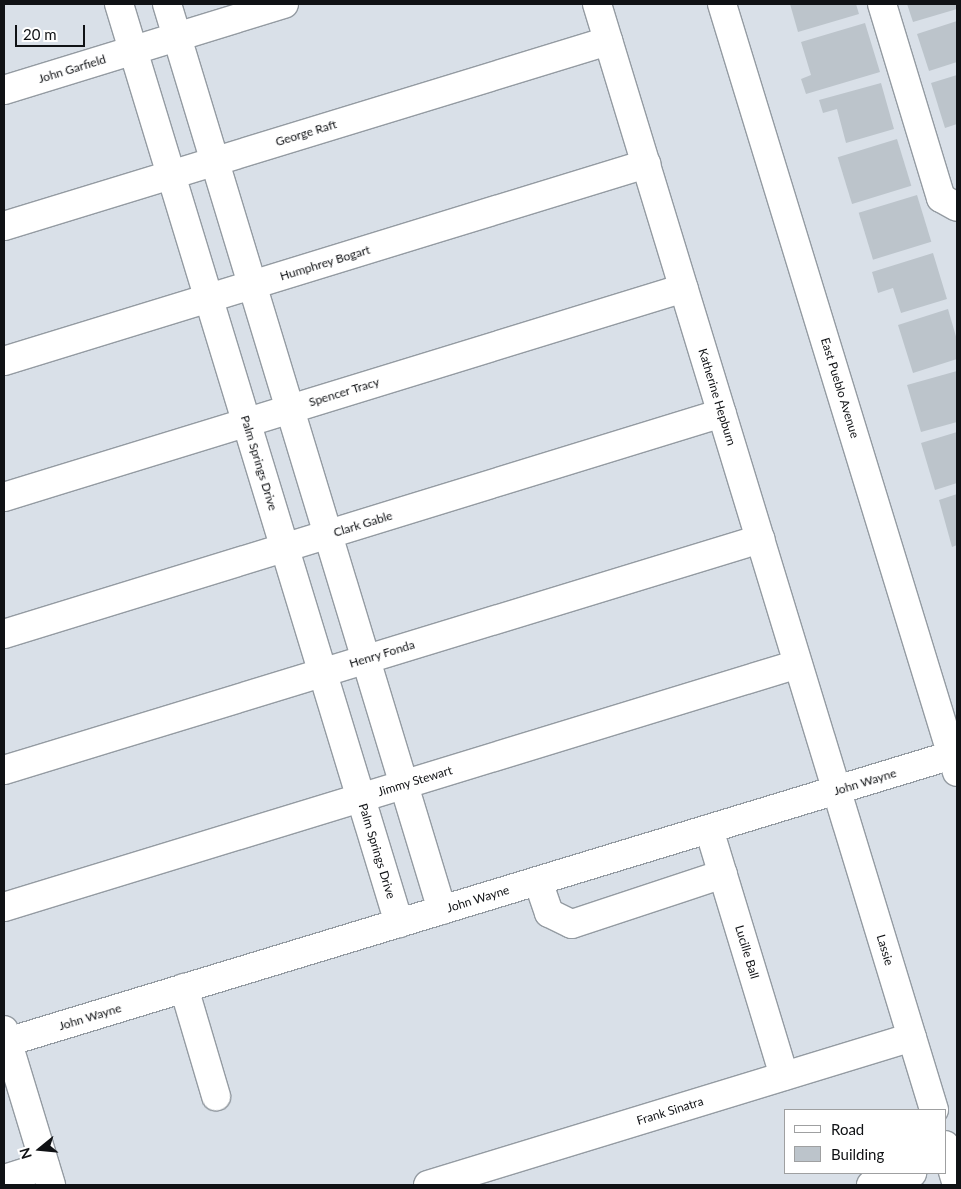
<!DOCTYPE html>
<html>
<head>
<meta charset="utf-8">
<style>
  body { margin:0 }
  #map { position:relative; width:961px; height:1189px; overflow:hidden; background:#d9e0e8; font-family:Lato,sans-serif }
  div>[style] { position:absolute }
  .building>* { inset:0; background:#bcc4cb; transform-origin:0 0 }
  .roads { filter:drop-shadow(1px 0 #949ba2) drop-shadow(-1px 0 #949ba2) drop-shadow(0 1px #949ba2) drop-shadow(0 -1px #949ba2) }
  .minor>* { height:28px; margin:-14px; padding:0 14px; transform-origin:14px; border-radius:14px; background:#fff }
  span { translate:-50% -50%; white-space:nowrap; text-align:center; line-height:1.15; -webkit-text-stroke:4.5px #fff; paint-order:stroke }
  .street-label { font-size:12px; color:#101215 }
  .frame { position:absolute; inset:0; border:5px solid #101215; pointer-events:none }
  .legend { position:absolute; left:784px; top:1109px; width:162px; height:65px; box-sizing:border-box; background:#fff; border:1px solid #9fa0a1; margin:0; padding:6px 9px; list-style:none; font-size:15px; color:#101215 }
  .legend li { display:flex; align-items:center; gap:10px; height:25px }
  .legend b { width:25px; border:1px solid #9fa0a1 }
  .north { position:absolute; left:15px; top:1124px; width:50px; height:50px; -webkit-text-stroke:4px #fff; paint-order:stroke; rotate:253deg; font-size:14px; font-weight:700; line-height:20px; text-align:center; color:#101215 }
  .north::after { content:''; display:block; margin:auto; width:18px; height:22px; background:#101215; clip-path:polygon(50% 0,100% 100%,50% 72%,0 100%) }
  .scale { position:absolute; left:15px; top:25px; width:70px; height:22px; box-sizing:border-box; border:2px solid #101215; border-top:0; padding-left:6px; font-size:15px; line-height:18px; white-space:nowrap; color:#101215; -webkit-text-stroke:4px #fff; paint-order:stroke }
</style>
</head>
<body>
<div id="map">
  <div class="building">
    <i style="clip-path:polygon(790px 4px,856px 4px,859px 14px,798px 32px)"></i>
    <i style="clip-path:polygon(907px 4px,957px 4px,957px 9px,913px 22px)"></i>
    <i style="clip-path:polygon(957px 21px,957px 62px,929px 71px,917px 34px)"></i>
    <i style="clip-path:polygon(865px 23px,880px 72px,806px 94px,801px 79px,811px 75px,801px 42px)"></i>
    <i style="clip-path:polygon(957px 75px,957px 124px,945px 128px,931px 83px)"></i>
    <i style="clip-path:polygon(881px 83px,894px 129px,846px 143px,837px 109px,823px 113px,819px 100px)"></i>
    <i style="left:897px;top:139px;width:49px;height:62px;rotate:73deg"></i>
    <i style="left:917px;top:195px;width:49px;height:61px;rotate:73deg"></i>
    <i style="clip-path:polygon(933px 253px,947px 299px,901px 313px,893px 288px,878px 293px,872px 272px)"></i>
    <i style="clip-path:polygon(948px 309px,957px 340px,957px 359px,913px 373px,898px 325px)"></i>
    <i style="clip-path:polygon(957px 371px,957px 422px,921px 432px,907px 385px)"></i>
    <i style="clip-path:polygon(957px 432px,957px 483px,935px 490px,921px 443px)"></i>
    <i style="clip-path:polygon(957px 494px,957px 545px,952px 547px,939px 500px)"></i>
  </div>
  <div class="roads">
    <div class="minor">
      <i style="left:119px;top:4px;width:961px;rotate:73.06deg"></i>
      <i style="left:167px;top:4px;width:947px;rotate:73.12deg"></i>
      <i style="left:597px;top:4px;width:1156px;rotate:73.05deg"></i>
      <i style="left:722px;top:4px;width:803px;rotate:72.99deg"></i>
      <i style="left:882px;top:4px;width:203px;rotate:73.1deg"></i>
      <i style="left:941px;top:198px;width:18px;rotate:29deg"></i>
      <i style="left:4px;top:90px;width:293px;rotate:-17.1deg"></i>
      <i style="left:4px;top:226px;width:632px;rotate:-17.03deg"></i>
      <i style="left:4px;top:361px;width:672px;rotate:-17.06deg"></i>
      <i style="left:4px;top:497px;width:711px;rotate:-17.08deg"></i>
      <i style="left:4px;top:634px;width:751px;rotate:-17.11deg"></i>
      <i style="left:4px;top:770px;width:791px;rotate:-16.99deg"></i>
      <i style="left:709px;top:829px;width:258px;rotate:73.1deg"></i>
      <i style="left:538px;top:881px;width:34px;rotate:71deg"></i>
      <i style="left:549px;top:913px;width:25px;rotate:26deg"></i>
      <i style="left:572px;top:924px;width:159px;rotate:-18.3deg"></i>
      <i style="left:4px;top:907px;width:830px;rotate:-17.02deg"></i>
      <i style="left:184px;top:988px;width:113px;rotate:73.5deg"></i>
      <i style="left:4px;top:1030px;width:162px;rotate:73.1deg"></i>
      <i style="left:4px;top:1043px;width:991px;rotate:-16.9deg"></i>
      <i style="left:945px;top:1145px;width:42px;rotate:73.3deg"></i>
      <i style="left:4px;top:1179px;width:43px;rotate:-17.6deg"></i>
      <i style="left:428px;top:1185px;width:506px;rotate:-17deg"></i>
      <i style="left:871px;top:1185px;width:43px;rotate:-16.3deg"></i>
    </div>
  </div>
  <div class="street-label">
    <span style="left:72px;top:69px;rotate:-17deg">John Garfield</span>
    <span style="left:306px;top:133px;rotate:-17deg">George Raft</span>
    <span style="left:325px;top:263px;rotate:-17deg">Humphrey Bogart</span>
    <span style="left:840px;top:388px;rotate:73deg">East Pueblo Avenue</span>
    <span style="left:344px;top:392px;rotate:-17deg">Spencer Tracy</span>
    <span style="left:717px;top:397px;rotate:73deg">Katherine Hepburn</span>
    <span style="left:259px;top:463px;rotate:73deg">Palm Springs Drive</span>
    <span style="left:363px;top:524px;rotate:-17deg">Clark Gable</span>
    <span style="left:382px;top:654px;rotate:-17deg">Henry Fonda</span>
    <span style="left:415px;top:781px;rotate:-17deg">Jimmy Stewart</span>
    <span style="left:865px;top:782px;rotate:-17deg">John Wayne</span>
    <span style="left:377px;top:851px;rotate:73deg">Palm Springs Drive</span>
    <span style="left:478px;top:899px;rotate:-17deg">John Wayne</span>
    <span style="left:885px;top:950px;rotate:73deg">Lassie</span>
    <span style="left:747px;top:952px;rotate:73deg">Lucille Ball</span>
    <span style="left:90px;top:1017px;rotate:-17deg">John Wayne</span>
    <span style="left:670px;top:1111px;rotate:-17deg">Frank Sinatra</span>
  </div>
  <div class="frame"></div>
  <ul class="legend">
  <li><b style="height:6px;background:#fff"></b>Road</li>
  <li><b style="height:14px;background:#bcc4cb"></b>Building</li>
  </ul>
  <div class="north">N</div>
  <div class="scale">20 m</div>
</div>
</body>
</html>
